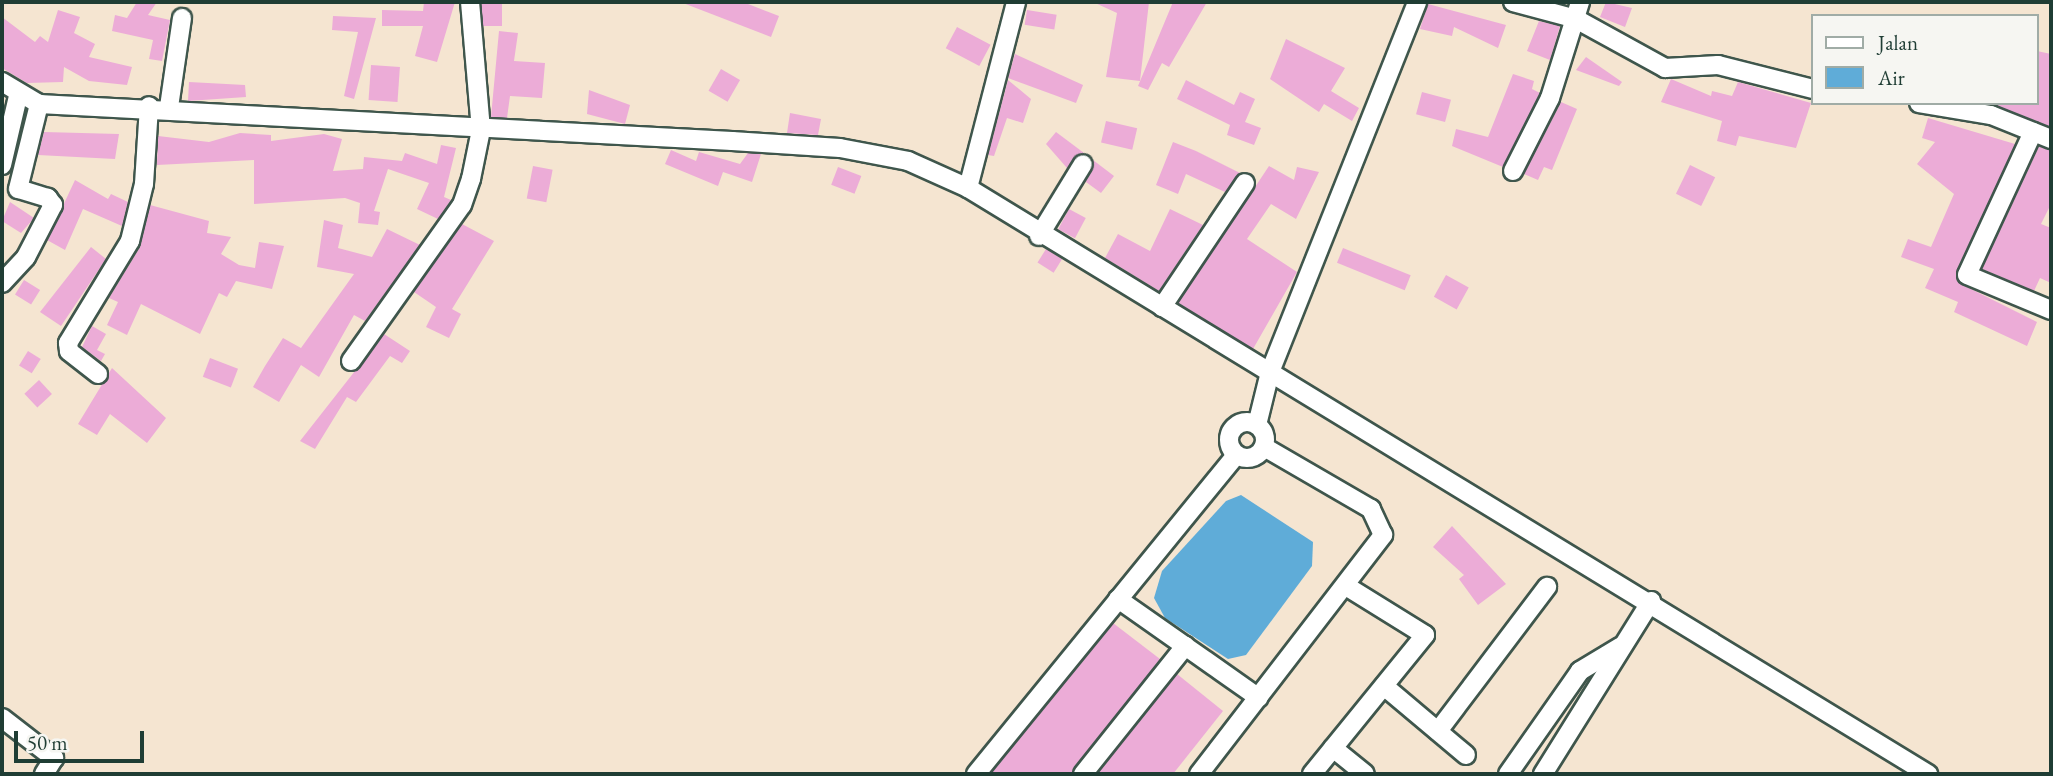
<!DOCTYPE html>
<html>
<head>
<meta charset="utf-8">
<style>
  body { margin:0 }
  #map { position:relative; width:2053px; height:776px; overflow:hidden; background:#f5e5d1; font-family:"EB Garamond",serif }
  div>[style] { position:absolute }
  .water>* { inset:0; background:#5facd8 }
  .building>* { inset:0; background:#ecacd7; transform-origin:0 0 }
  .roads { filter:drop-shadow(2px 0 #3f564c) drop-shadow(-2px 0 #3f564c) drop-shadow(0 2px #3f564c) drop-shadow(0 -2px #3f564c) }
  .minor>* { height:18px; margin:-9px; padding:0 9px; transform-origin:9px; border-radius:9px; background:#fff }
  .minor>.ring { margin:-9px; padding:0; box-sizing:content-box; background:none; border:18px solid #fff; border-radius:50% }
  span { translate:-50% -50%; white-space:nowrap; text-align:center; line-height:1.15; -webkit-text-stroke:5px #f6f6f2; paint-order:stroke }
  .frame { position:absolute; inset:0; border:4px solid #1f3d34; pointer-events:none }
  .legend { position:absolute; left:1811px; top:14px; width:228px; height:91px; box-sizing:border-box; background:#f6f6f2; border:2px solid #a0aca6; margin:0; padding:9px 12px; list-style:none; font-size:21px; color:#1f3d34 }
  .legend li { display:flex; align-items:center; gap:14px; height:35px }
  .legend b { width:35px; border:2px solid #a0aca6 }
  .scale { position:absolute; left:14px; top:731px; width:130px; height:32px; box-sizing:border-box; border:4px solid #1f3d34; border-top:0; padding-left:9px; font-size:21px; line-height:24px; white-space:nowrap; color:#1f3d34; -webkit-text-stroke:5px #f6f6f2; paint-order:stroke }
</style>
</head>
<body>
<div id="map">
  <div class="water">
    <i style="clip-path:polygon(1241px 495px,1313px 542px,1312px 566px,1246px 655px,1228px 659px,1165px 618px,1154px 598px,1162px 571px,1226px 501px)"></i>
  </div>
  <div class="building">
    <i style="clip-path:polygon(137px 2px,157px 2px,148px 15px,170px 20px,162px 61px,149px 59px,153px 40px,112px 31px,115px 15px,127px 18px)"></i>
    <i style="clip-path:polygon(424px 2px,455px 2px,437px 62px,415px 56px,423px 26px,382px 26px,382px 10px,423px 11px)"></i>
    <i style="left:481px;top:2px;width:21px;height:24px"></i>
    <i style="clip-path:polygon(743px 2px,779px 16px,771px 37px,683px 3px)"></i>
    <i style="clip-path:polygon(1093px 2px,1149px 2px,1140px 81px,1106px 77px,1117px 13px)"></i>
    <i style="clip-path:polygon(1173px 2px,1207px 2px,1169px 67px,1162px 63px,1148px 90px,1138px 86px)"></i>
    <i style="clip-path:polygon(1606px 2px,1632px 8px,1625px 27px,1600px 17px)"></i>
    <i style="clip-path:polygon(1428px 4px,1506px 25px,1498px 48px,1454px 27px,1452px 36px,1420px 29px)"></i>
    <i style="clip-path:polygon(58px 10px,80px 17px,74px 33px,95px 44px,89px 57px,132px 67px,127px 85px,89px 81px,64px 67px,63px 82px,27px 83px,2px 68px,2px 17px,35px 42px,40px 36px,48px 42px)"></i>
    <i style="left:1027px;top:10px;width:30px;height:15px;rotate:9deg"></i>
    <i style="clip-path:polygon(333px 16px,376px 18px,354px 99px,344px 96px,358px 32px,332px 30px)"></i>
    <i style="clip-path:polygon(1539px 21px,1560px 26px,1550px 60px,1527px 51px)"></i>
    <i style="left:957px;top:27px;width:38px;height:24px;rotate:28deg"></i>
    <i style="clip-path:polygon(499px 31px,518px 33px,514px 61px,545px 63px,542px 98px,510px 96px,507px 118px,491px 117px)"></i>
    <i style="clip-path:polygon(1286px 39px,1345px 68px,1331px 91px,1359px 108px,1352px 121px,1324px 104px,1319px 112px,1270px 79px)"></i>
    <i style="clip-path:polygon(2037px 51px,2051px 54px,2051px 127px,1990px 103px,2037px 103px)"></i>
    <i style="clip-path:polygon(1015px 54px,1083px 85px,1076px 103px,1008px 78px)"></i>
    <i style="clip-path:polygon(1586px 57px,1622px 82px,1619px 86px,1576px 70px)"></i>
    <i style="left:371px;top:65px;width:29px;height:35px;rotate:4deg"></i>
    <i style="left:721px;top:69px;width:22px;height:25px;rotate:30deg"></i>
    <i style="clip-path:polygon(1513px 74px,1534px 81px,1532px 89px,1540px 93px,1503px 167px,1452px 146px,1456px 129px,1488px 137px)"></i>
    <i style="clip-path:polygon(1671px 79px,1711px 96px,1712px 91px,1732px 96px,1738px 82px,1811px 103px,1796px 148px,1739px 136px,1736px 146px,1717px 141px,1722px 121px,1661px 102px)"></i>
    <i style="clip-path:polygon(1008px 80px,1031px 99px,1023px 123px,1007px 118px,994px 156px,988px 155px)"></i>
    <i style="clip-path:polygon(1186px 80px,1234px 105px,1240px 92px,1255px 99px,1245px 122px,1261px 128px,1254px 145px,1227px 135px,1230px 125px,1177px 99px)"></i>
    <i style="clip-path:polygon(189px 82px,245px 85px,246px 97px,188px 101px)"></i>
    <i style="clip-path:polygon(589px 90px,630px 105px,625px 124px,587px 114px)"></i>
    <i style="left:1422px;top:92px;width:30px;height:23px;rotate:15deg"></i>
    <i style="clip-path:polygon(1561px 102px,1577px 109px,1552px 170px,1544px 167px,1538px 180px,1524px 174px)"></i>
    <i style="clip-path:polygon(790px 113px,821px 119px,818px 135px,787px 133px)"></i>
    <i style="clip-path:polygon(1928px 118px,2015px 144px,1956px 275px,1963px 285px,2037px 322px,2027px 346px,1954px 312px,1958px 302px,1925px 288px,1934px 269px,1901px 257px,1908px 239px,1931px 247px,1954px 194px,1917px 164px,1935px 142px,1922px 138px)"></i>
    <i style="left:1106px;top:121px;width:32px;height:22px;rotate:13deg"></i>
    <i style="clip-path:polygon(44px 132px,119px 134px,115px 159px,38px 155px)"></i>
    <i style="clip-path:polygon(1056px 132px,1084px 153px,1067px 168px,1046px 144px)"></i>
    <i style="clip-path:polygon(240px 133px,271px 135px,271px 141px,324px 134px,342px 139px,333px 171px,363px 169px,364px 157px,402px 161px,405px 153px,437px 164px,441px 145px,456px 148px,444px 197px,451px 200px,438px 219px,417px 209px,429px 183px,388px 169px,374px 211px,380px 212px,378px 225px,358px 223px,360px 203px,345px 198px,254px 204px,254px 160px,157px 165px,158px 136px,209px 142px)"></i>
    <i style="clip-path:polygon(1173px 142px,1196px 151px,1240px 173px,1225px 192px,1186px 174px,1178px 194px,1156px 185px)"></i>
    <i style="clip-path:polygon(2039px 146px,2051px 150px,2051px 204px,2041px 224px,2051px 228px,2051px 283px,2040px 278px,2034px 291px,1982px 269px)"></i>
    <i style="clip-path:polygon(671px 150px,696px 161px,699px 152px,740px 164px,748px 153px,761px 154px,752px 182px,723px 172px,718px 186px,665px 164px)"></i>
    <i style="clip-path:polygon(1093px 160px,1114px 176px,1101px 193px,1086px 182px)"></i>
    <i style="left:1690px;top:165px;width:28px;height:32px;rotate:26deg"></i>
    <i style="left:533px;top:166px;width:20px;height:33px;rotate:11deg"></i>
    <i style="clip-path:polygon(1269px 166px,1294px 180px,1297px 167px,1319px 172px,1296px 219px,1271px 204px,1247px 239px,1297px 272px,1253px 349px,1178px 303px)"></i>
    <i style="left:838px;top:167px;width:25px;height:19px;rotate:21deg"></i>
    <i style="clip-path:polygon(75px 180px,108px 199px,111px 194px,128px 202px,122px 226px,83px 209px,65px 250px,47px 240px)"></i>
    <i style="clip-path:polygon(10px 202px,34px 218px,21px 233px,2px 221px)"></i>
    <i style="clip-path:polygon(150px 205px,209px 221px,207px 233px,231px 237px,221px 254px,239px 265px,255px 268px,259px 242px,284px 246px,272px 289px,236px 281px,227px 297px,219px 293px,200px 334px,141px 304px,127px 335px,107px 325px,118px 302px,109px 298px,140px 247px)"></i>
    <i style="left:1069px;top:209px;width:19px;height:23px;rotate:28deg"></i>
    <i style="clip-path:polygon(1170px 209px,1203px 225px,1159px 291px,1105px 258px,1118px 234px,1150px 251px)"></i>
    <i style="clip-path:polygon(324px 220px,343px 225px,338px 248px,372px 257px,387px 229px,420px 245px,365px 321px,354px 315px,319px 377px,301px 365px,279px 402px,253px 387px,265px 366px,283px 338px,301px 348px,354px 274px,317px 267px)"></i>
    <i style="clip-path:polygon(462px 224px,494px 241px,452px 309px,461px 314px,449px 338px,426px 327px,436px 307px,414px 292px)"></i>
    <i style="clip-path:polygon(91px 247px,106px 259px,61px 326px,40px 312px)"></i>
    <i style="left:1343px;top:248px;width:73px;height:16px;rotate:22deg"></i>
    <i style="left:1046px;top:249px;width:19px;height:16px;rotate:32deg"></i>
    <i style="left:1446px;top:275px;width:26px;height:25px;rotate:29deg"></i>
    <i style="left:24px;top:280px;width:19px;height:17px;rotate:32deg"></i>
    <i style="clip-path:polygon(92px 326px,106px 334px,97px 350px,105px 354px,101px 361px,82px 347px)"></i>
    <i style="clip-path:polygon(384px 334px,410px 351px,402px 363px,390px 356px,356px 402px,347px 397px,315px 449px,300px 441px)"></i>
    <i style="left:28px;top:351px;width:15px;height:17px;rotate:32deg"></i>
    <i style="left:210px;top:358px;width:30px;height:20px;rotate:21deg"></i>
    <i style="clip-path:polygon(112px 368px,166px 418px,147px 443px,110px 414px,97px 435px,78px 424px)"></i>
    <i style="left:39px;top:380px;width:19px;height:20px;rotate:47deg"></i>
    <i style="clip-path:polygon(1452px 526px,1506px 584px,1478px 605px,1459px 579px,1464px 575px,1433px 547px)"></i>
    <i style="clip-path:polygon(1113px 623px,1160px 659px,1072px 774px,990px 774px)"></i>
    <i style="clip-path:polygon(1177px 674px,1223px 711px,1173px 774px,1097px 774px)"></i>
  </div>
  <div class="roads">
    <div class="minor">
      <i style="left:1513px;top:2px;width:65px;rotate:15.1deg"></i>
      <i style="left:1576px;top:19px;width:102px;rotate:28.8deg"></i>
      <i style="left:1665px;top:68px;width:53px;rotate:-3.2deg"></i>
      <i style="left:1718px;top:65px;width:98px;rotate:14.2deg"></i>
      <i style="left:2px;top:82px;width:43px;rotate:30.7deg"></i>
      <i style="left:39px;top:104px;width:694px;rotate:3.06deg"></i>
      <i style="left:732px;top:141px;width:108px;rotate:3.7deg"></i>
      <i style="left:840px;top:148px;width:69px;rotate:10.8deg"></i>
      <i style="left:908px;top:161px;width:66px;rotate:24.2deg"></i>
      <i style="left:968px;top:188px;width:1125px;rotate:31.4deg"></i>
      <i style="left:1919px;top:103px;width:73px;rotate:9.5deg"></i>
      <i style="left:1991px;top:115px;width:65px;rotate:21.8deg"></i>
      <i style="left:169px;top:107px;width:90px;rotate:-81.7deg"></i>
      <i style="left:2033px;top:132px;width:157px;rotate:114.8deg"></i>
      <i style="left:1967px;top:275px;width:91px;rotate:22.6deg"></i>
      <i style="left:2px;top:165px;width:71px;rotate:-76.9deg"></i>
      <i style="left:1513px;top:171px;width:82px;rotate:-63.1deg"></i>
      <i style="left:1550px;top:98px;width:101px;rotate:-72.6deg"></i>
      <i style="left:968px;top:188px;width:192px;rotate:-75.5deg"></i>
      <i style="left:1039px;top:236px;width:84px;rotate:-58.6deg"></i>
      <i style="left:2px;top:283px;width:35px;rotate:-47deg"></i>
      <i style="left:26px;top:257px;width:59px;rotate:-62.6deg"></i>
      <i style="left:53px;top:205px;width:9px;rotate:-126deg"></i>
      <i style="left:48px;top:198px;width:31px;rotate:-163deg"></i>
      <i style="left:18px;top:189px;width:88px;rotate:-76.1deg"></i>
      <i style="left:1162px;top:307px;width:149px;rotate:-56.2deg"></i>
      <i style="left:351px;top:361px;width:191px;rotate:-54.6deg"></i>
      <i style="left:462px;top:205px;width:28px;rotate:-71deg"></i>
      <i style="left:471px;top:179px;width:50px;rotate:-78.5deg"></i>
      <i style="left:481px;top:130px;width:128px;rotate:-94.9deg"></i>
      <i style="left:98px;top:374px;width:37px;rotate:-142deg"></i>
      <i style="left:69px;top:351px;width:8px;rotate:-97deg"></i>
      <i style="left:68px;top:343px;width:119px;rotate:-58.7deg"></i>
      <i style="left:130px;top:241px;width:59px;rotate:-76.2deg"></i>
      <i style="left:144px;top:184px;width:78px;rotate:-86.3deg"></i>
      <i class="ring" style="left:1229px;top:422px;width:18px;height:18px"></i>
      <i style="left:1257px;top:425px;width:55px;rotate:-76.2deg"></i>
      <i style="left:1270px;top:372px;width:398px;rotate:-68.3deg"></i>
      <i style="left:1118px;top:599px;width:82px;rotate:35deg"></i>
      <i style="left:1384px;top:686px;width:107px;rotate:40.1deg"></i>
      <i style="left:2px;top:718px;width:66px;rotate:37.6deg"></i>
      <i style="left:54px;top:758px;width:19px;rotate:122deg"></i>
      <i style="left:1438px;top:731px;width:181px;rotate:-52.9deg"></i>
      <i style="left:1333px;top:748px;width:41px;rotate:39.1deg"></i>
      <i style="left:976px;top:774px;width:412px;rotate:-50.8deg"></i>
      <i style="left:1083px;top:774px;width:164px;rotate:-51.4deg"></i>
      <i style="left:1185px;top:646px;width:90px;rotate:35.1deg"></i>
      <i style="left:1199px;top:774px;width:302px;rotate:-52.4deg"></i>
      <i style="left:1383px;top:535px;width:29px;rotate:-115deg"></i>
      <i style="left:1371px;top:509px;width:124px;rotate:-149.9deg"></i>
      <i style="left:1312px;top:774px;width:179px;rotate:-50.9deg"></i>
      <i style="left:1425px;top:635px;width:93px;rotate:-148.2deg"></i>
      <i style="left:1508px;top:774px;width:126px;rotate:-55deg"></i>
      <i style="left:1580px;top:671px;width:47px;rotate:-31deg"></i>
      <i style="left:1543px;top:774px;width:204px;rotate:-58deg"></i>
    </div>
  </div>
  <div class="frame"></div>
  <ul class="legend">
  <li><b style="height:9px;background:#fff"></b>Jalan</li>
  <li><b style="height:19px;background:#5facd8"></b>Air</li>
  </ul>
  <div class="scale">50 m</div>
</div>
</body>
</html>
